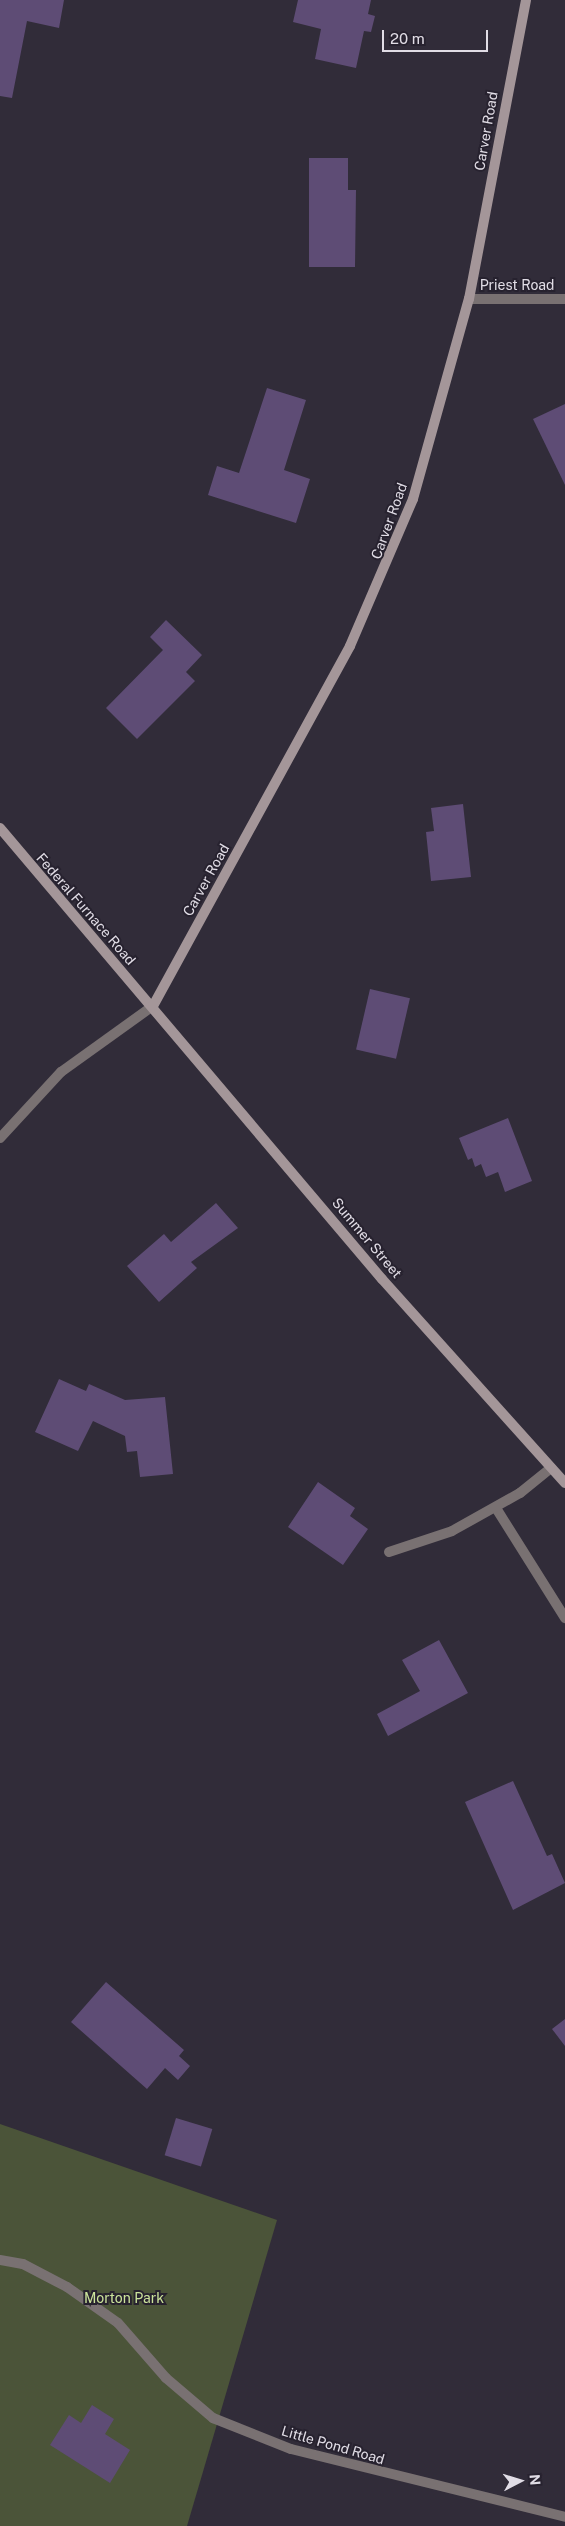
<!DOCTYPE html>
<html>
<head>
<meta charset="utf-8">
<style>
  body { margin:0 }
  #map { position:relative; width:565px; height:2526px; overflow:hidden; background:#312c39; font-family:"Public Sans",sans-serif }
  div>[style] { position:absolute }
  .green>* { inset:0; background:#4b5439 }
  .building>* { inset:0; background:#5e4c75; transform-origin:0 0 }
  .lane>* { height:10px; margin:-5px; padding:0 5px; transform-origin:5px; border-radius:5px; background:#797172 }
  .street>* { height:10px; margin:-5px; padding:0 5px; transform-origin:5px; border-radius:5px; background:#797172 }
  .secondary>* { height:10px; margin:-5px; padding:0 5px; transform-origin:5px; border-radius:5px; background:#a49699 }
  span { translate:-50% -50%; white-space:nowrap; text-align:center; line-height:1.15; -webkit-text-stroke:4px #27222f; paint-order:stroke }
  .street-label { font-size:14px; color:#e1dde6 }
  .park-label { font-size:14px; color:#cbe39b }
  .north { position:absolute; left:495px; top:2456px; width:50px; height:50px; -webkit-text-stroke:4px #27222f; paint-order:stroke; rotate:85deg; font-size:14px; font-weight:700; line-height:20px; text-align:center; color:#e1dde6 }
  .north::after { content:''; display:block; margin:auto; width:18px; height:22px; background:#e1dde6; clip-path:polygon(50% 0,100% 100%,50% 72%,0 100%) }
  .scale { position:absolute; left:382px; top:30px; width:106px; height:22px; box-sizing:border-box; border:2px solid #e1dde6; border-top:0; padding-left:6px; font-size:15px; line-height:18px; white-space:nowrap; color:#e1dde6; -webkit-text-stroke:4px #27222f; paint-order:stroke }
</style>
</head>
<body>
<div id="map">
  <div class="green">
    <i style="clip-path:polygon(0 2124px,277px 2220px,187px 2526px,0 2526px)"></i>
  </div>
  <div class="building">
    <i style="clip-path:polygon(0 0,64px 0,59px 28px,27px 21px,12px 98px,0 96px)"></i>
    <i style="clip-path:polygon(298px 0,371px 0,368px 14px,375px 16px,371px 32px,364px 31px,356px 68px,315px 59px,321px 29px,293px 22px)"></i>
    <i style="clip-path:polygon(309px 158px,348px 158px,348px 190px,356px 190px,355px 267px,309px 267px)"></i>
    <i style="clip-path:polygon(267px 388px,306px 400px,284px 470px,310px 479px,296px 523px,208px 495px,217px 466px,239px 473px)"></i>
    <i style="clip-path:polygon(565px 404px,565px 485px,533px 419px)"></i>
    <i style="clip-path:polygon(166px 620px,202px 655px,186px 672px,195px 681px,137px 739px,106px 708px,163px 650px,150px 637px)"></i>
    <i style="clip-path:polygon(463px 804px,471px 877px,431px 881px,426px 832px,434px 831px,431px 808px)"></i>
    <i style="left:370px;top:989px;width:41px;height:62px;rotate:13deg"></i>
    <i style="clip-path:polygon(508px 1118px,532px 1181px,505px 1192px,498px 1172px,486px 1177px,481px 1164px,475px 1167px,472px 1158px,468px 1160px,459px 1138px)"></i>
    <i style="clip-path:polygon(216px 1203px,238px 1228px,191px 1262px,197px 1268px,159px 1302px,127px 1266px,164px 1234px,171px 1242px)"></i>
    <i style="clip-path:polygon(59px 1379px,86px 1391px,89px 1384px,125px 1400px,165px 1397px,173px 1474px,140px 1477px,137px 1451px,127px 1452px,125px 1436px,93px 1421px,78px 1451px,35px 1432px)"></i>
    <i style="clip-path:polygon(318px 1482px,355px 1508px,350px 1516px,368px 1529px,343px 1565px,288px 1527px)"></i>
    <i style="clip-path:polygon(439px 1640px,468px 1693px,388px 1736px,377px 1714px,420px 1691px,402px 1660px)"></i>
    <i style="clip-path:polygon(513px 1781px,547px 1856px,552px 1854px,565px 1883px,513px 1910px,465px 1802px)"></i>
    <i style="clip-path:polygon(106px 1982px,184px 2050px,179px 2056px,190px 2066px,178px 2080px,165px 2068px,147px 2089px,71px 2022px)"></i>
    <i style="clip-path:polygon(565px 2019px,565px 2046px,552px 2029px)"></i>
    <i style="left:176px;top:2118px;width:38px;height:39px;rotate:17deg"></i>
    <i style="clip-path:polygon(92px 2405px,114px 2419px,105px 2434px,130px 2450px,110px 2483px,50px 2445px,69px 2415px,81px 2423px)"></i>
  </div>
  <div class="lane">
    <i style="left:496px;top:1508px;width:130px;rotate:57.9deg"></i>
    <i style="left:389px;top:1552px;width:66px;rotate:-18.4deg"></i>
    <i style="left:452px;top:1531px;width:78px;rotate:-29.2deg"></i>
    <i style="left:520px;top:1493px;width:40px;rotate:-39deg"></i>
  </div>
  <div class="street">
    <i style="left:469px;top:299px;width:96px"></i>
    <i style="left:0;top:1138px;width:90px;rotate:-47.3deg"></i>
    <i style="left:61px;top:1072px;width:113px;rotate:-35.7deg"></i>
    <i style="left:0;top:2260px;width:23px;rotate:10deg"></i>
    <i style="left:23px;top:2264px;width:50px;rotate:27.6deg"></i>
    <i style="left:67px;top:2287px;width:62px;rotate:35.2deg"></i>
    <i style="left:118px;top:2323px;width:73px;rotate:48.9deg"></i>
    <i style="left:166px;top:2378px;width:62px;rotate:40.4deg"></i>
    <i style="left:213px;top:2418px;width:84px;rotate:21.7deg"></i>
    <i style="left:291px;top:2449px;width:282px;rotate:13.9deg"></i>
  </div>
  <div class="secondary">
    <i style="left:0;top:828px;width:591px;rotate:49.74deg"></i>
    <i style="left:382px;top:1279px;width:274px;rotate:48.1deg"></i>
    <i style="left:153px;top:1006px;width:410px;rotate:-61.3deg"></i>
    <i style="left:350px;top:646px;width:160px;rotate:-66.8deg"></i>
    <i style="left:413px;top:499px;width:208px;rotate:-74.4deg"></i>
    <i style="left:469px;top:299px;width:304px;rotate:-79.2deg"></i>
  </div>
  <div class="street-label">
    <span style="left:486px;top:131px;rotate:-80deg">Carver Road</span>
    <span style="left:517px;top:285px">Priest Road</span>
    <span style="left:389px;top:521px;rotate:-70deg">Carver Road</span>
    <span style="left:206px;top:880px;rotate:-61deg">Carver Road</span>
    <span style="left:86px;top:909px;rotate:49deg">Federal Furnace Road</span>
    <span style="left:367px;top:1238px;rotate:50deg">Summer Street</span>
    <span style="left:333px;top:2445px;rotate:16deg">Little Pond Road</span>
  </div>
  <div class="park-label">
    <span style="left:124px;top:2298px">Morton Park</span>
  </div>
  <div class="north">N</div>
  <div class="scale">20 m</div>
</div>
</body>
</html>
